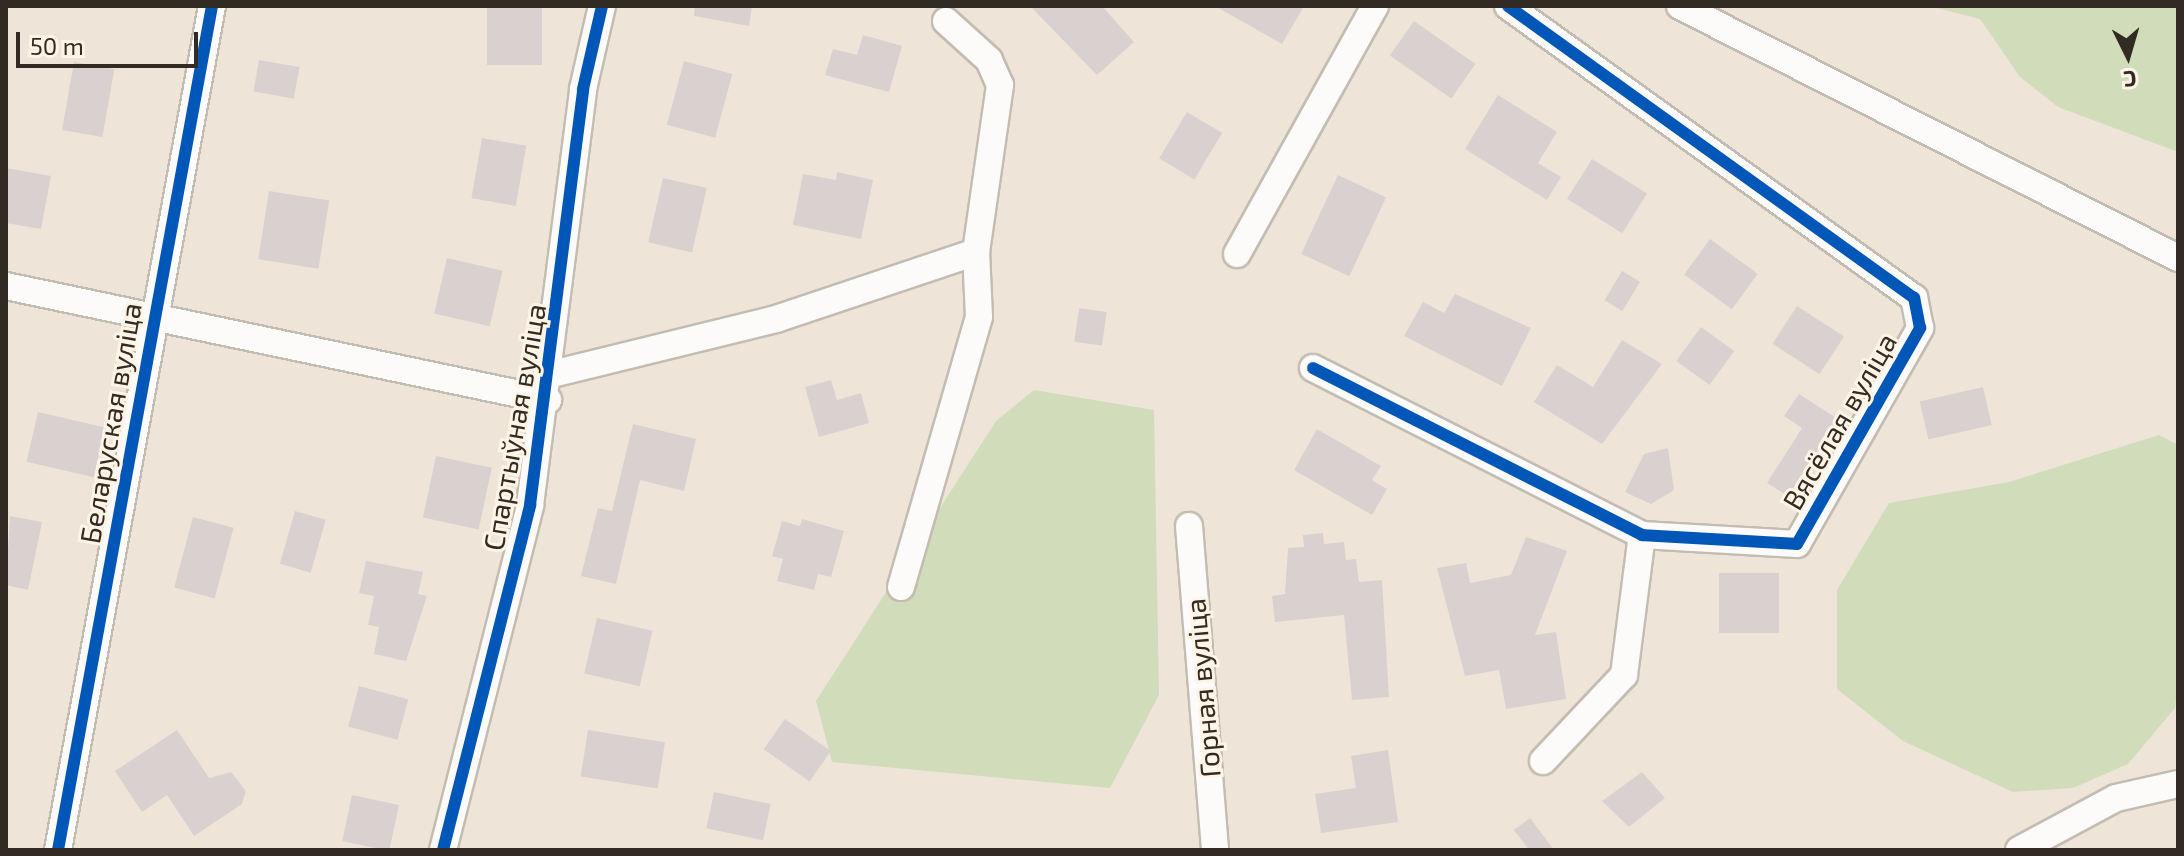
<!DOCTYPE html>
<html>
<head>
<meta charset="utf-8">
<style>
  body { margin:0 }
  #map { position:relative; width:2184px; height:856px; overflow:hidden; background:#eee5d8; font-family:"Exo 2",sans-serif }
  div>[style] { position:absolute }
  .green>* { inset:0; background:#d1dcbb }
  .building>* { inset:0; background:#d9d1d0; transform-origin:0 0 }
  .roads { filter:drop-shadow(2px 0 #c3bcb2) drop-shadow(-2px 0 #c3bcb2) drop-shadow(0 2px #c3bcb2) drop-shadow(0 -2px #c3bcb2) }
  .minor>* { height:26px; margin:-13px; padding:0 13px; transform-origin:13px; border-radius:13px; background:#fcfbf9 }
  .cycleway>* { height:12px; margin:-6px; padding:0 6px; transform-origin:6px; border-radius:6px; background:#0057b8 }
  span { translate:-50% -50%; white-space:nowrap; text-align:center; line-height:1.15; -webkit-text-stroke:6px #fff4e6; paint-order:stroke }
  .street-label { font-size:28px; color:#322b23 }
  .frame { position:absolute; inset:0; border:8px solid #322b23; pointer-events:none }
  .north { position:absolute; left:2088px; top:16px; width:80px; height:80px; -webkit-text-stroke:6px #fff4e6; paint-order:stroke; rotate:175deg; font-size:22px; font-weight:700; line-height:32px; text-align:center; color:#322b23 }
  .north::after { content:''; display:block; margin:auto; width:28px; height:36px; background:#322b23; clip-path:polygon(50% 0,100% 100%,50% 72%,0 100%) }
  .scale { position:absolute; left:16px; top:32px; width:182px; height:36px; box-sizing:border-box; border:4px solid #322b23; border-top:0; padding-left:10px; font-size:24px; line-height:28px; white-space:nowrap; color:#322b23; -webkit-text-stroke:6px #fff4e6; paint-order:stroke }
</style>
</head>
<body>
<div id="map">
  <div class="green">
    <i style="clip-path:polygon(1929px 6px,2178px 6px,2178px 152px,2058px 107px,2020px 77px,1980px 19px)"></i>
    <i style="clip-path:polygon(1034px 390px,1154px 410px,1159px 695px,1110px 788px,832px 762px,816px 701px,996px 421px)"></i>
    <i style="clip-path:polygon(2159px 435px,2178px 445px,2178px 684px,2175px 708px,2128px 764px,2073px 788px,2013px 792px,1903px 741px,1837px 689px,1837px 590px,1889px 503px,2009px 482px)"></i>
  </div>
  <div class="building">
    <i style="left:487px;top:6px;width:55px;height:59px"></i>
    <i style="clip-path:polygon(695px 6px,752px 6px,749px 26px,694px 16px)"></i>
    <i style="clip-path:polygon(1030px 6px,1102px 6px,1134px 42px,1097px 75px)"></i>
    <i style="clip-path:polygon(1215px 6px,1304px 6px,1282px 44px)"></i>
    <i style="left:1414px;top:21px;width:75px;height:42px;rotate:35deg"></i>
    <i style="clip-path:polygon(863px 35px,902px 46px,889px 92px,825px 75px,833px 49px,857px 55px)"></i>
    <i style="left:259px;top:60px;width:41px;height:32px;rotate:10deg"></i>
    <i style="left:684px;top:61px;width:50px;height:66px;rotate:15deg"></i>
    <i style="left:74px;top:62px;width:41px;height:69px;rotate:10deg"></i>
    <i style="clip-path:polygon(1498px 95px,1557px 132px,1538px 163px,1561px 177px,1547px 200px,1465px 149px)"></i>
    <i style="left:1187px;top:112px;width:41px;height:54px;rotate:31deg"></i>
    <i style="left:482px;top:138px;width:45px;height:61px;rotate:10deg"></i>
    <i style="left:1592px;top:159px;width:65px;height:47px;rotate:32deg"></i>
    <i style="clip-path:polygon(6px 168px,51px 176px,41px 229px,6px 223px)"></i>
    <i style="clip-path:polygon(837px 172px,873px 180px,861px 239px,793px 225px,803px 174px,836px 180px)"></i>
    <i style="left:1338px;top:175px;width:53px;height:87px;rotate:25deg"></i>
    <i style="left:663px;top:178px;width:45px;height:66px;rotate:13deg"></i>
    <i style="left:269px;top:191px;width:61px;height:69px;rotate:9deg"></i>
    <i style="left:1710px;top:239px;width:59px;height:44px;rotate:36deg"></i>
    <i style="left:447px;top:258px;width:57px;height:57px;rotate:13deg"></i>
    <i style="left:1622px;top:271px;width:21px;height:34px;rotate:31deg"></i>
    <i style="clip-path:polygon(1455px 294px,1531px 328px,1502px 386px,1404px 336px,1423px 302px,1444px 313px)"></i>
    <i style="left:1797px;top:306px;width:56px;height:45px;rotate:33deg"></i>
    <i style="left:1079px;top:308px;width:28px;height:34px;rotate:8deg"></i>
    <i style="left:1701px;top:327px;width:41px;height:42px;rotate:36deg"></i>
    <i style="clip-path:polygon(1622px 340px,1662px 364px,1602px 444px,1534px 402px,1557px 365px,1593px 387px)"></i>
    <i style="clip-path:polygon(831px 380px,837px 400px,861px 393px,869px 423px,819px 437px,805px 387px)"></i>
    <i style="left:1983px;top:387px;width:39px;height:65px;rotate:77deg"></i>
    <i style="clip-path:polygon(1799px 394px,1838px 419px,1788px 496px,1767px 483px,1802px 428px,1784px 416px)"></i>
    <i style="left:38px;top:412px;width:69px;height:51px;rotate:13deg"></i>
    <i style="clip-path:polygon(633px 424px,696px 439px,684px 491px,640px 480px,616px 584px,581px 576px,598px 508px,612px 511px)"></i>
    <i style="clip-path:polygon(1317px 429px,1381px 466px,1372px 480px,1387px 489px,1372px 515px,1294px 470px)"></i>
    <i style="clip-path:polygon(1668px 448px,1674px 490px,1651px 504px,1625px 492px,1644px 454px)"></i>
    <i style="left:436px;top:456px;width:57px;height:63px;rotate:12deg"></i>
    <i style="left:295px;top:511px;width:32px;height:55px;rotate:16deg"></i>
    <i style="clip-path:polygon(10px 516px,42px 522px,28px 590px,6px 585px)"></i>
    <i style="left:193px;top:517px;width:42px;height:73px;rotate:15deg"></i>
    <i style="clip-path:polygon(802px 519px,844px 531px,831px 577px,818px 574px,814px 590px,777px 581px,783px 559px,772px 556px,782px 521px,800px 526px)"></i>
    <i style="clip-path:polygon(1323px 533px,1324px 544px,1344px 542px,1346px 560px,1356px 559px,1359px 582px,1382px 580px,1389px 697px,1352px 700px,1344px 615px,1275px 622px,1272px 596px,1285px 594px,1288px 548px,1304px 547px,1303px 535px)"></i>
    <i style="clip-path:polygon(1526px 537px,1567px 551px,1535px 635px,1556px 632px,1566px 699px,1506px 709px,1499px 670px,1465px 676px,1437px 568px,1466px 563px,1470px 583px,1511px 575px)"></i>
    <i style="clip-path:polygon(366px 561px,423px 572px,418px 594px,427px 596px,406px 661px,374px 654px,379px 627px,368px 625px,374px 596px,359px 593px)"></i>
    <i style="left:1719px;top:573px;width:60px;height:60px"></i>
    <i style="left:597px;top:618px;width:57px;height:57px;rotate:13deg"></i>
    <i style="left:359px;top:686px;width:51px;height:42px;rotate:15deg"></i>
    <i style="left:785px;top:719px;width:56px;height:37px;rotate:35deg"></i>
    <i style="clip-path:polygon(177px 730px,209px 778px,231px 772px,246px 791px,242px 804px,194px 836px,167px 795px,142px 812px,115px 771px)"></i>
    <i style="left:588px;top:730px;width:78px;height:47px;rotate:9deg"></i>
    <i style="clip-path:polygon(1388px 750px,1398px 822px,1321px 833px,1315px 794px,1356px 788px,1351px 756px)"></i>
    <i style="clip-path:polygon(1642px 772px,1665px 798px,1629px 827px,1602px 801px)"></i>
    <i style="left:714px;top:792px;width:58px;height:37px;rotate:12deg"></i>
    <i style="left:352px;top:795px;width:48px;height:47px;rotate:12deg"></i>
    <i style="clip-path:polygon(1530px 818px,1554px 850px,1529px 850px,1514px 830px)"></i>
  </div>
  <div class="roads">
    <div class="minor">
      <i style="left:1680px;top:6px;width:558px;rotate:26.84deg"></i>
      <i style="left:1237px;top:254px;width:284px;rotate:-60.9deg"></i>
      <i style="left:6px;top:286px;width:554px;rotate:11.88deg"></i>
      <i style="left:1313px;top:368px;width:369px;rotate:26.9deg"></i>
      <i style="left:1642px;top:535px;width:155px;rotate:3.3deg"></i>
      <i style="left:1797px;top:544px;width:249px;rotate:-60.3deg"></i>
      <i style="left:1920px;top:328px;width:31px;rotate:-101deg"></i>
      <i style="left:1914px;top:298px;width:500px;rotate:-144.28deg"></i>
      <i style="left:552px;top:374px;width:231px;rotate:-13.8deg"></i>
      <i style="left:776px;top:319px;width:211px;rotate:-18.5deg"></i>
      <i style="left:976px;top:252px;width:169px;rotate:-81.8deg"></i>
      <i style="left:1000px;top:85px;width:27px;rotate:-114deg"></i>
      <i style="left:989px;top:60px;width:58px;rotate:-137.8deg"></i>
      <i style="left:1189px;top:526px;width:325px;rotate:85.4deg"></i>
      <i style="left:901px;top:587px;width:281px;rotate:-73.9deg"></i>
      <i style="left:979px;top:317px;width:65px;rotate:-92.6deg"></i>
      <i style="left:1543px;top:761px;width:118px;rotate:-46.7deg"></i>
      <i style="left:1624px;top:675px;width:141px;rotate:-82.7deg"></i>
      <i style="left:58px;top:850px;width:858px;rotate:-79.66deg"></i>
      <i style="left:443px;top:850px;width:356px;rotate:-75.8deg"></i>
      <i style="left:530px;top:505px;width:419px;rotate:-82.7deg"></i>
      <i style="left:583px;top:89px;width:85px;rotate:-77.1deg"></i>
      <i style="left:2019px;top:850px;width:110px;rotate:-28.2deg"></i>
      <i style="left:2116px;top:798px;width:64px;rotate:-12.7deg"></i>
    </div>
  </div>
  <div class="cycleway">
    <i style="left:1313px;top:368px;width:369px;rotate:26.9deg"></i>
    <i style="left:1642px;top:535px;width:155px;rotate:3.3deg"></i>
    <i style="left:1797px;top:544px;width:249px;rotate:-60.3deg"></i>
    <i style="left:1920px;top:328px;width:31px;rotate:-101deg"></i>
    <i style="left:1914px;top:298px;width:500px;rotate:-144.28deg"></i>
    <i style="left:58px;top:850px;width:858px;rotate:-79.66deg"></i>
    <i style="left:443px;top:850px;width:356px;rotate:-75.8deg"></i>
    <i style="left:530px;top:505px;width:419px;rotate:-82.7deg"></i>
    <i style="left:583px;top:89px;width:85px;rotate:-77.1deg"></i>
  </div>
  <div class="street-label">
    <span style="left:1839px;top:421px;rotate:-60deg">Вясёлая вуліца</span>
    <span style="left:110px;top:423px;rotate:-80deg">Беларуская вуліца</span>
    <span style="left:514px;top:427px;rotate:-80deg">Спартыўная вуліца</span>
    <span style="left:1202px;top:688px;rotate:-95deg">Горная вуліца</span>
  </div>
  <div class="frame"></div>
  <div class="north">С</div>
  <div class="scale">50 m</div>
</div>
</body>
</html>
